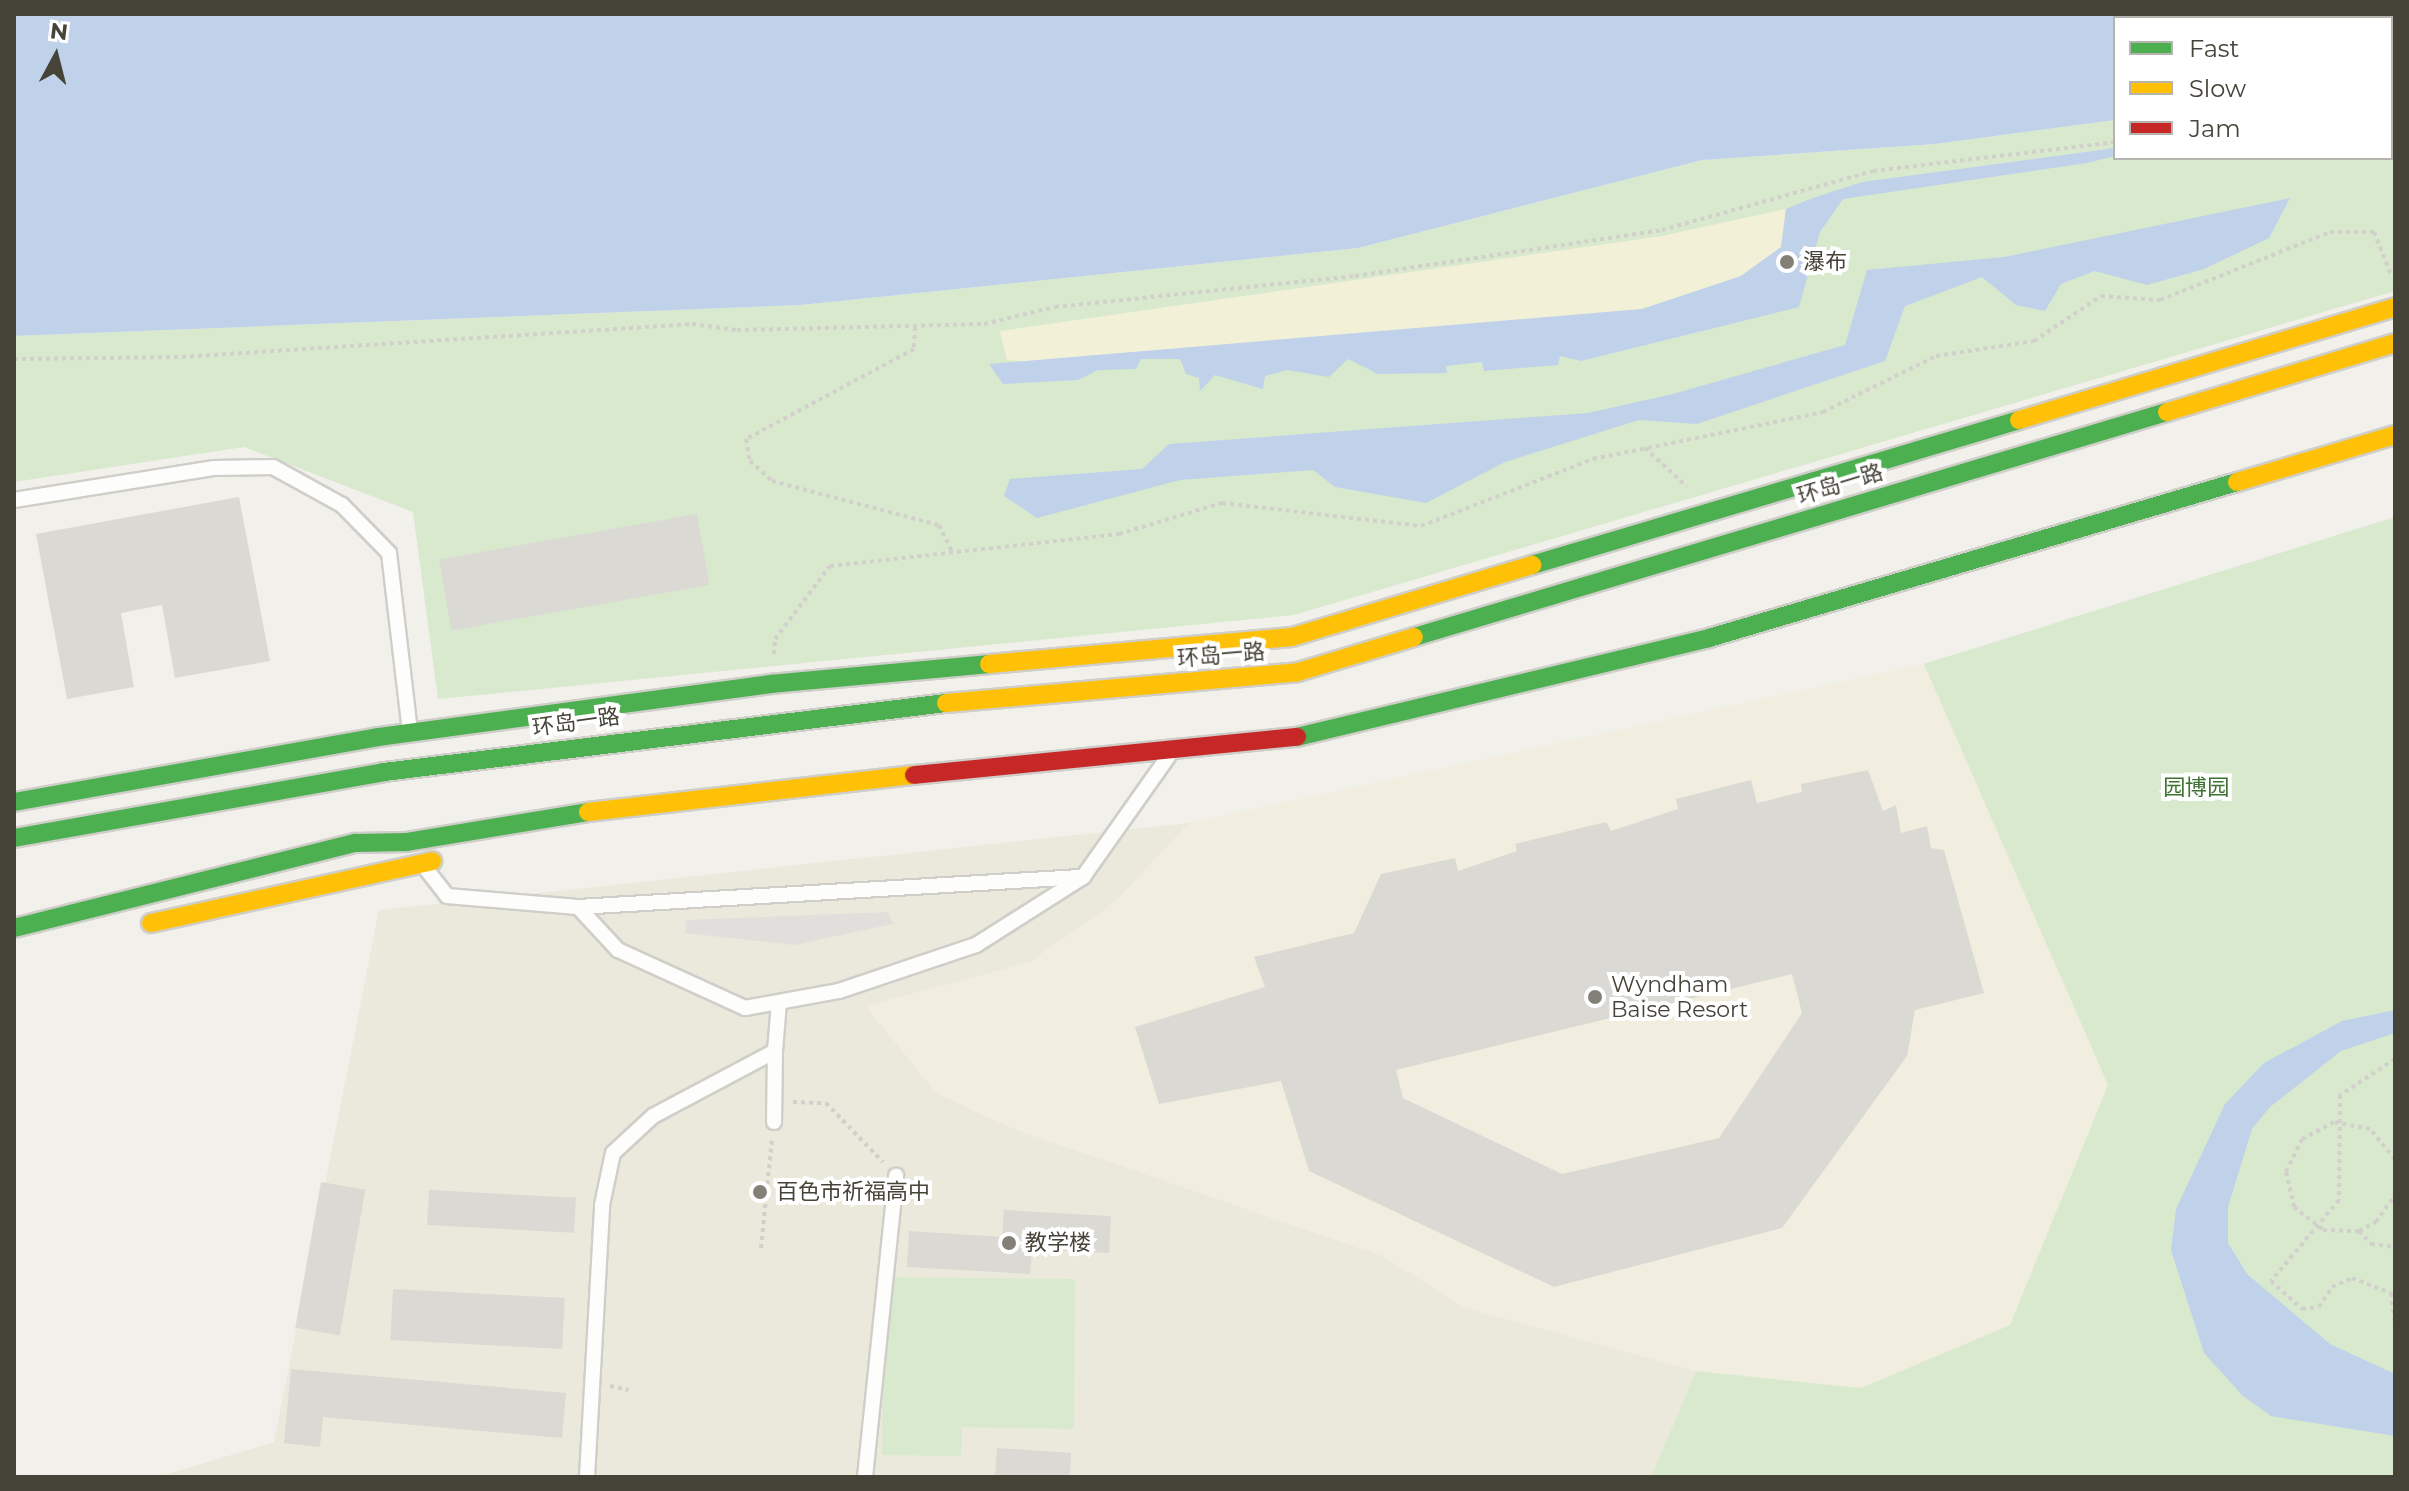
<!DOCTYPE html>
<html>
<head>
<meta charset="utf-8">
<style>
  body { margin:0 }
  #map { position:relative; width:2409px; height:1491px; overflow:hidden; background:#f1f0eb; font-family:Montserrat,"Noto Sans SC",sans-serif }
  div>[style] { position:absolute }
  .commercial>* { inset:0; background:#f2eedf }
  .education>* { inset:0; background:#ebe9db }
  .green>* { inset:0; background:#d9e9ce }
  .sand>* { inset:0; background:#f2f1d8 }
  .parking>* { inset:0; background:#e0dfdb }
  .water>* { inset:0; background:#c0d1ea }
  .building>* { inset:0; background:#dad9d4; transform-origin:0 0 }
  .path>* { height:4px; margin-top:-2px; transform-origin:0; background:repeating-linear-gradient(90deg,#d1d0cb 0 4px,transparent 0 8px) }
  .roads { filter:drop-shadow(2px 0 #cfcec9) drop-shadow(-2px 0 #cfcec9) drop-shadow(0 2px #cfcec9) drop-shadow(0 -2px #cfcec9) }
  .lane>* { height:14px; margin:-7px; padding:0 7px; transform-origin:7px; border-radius:7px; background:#fdfdfc }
  .fast>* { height:18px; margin:-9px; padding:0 9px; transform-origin:9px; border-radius:9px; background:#4caf50 }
  .slow>* { height:18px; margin:-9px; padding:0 9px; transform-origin:9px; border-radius:9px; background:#ffc107 }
  .jam>* { height:18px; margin:-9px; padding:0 9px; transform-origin:9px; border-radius:9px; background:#c62828 }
  .path-bridge>* { height:4px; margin-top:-2px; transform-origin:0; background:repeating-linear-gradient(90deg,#d1d0cb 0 4px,transparent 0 8px) }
  .dots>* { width:22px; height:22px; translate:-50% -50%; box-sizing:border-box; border:4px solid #fff; border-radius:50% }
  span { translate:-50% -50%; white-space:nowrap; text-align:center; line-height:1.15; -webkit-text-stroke:8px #fff; paint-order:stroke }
  .poi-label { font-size:22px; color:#464338 }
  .left { translate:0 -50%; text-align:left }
  .street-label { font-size:22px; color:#464338 }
  .park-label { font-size:22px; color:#3d7231 }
  .frame { position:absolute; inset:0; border:16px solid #464338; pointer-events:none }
  .legend { position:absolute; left:2113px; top:16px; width:280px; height:144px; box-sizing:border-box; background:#fff; border:2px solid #b5b4af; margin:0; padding:10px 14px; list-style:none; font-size:24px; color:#464338 }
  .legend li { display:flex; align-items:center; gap:16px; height:40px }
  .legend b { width:40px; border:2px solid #b5b4af }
  .north { position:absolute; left:16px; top:16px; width:80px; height:80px; -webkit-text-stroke:6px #fff; paint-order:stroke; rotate:7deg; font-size:22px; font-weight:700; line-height:32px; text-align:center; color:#464338 }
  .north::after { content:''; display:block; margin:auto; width:28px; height:36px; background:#464338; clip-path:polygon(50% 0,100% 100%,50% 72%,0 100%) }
</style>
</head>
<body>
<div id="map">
  <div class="commercial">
    <i style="clip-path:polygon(1924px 664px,2108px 1085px,2010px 1325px,1861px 1388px,1696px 1371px,1462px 1307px,1385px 1257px,1009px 1127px,936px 1093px,866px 1005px,1030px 962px,1115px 902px,1189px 823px)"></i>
  </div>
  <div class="education">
    <i style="clip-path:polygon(1189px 823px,1115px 902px,1030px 962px,866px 1006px,936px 1093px,1009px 1127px,1385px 1257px,1462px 1307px,1696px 1371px,1651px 1477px,157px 1477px,274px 1442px,379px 910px)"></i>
  </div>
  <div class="green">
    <i style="clip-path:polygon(2395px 48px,2395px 291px,1294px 615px,438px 699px,413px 512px,244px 447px,14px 482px,14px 336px,800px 305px,1358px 248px,1702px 160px,1935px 144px,2115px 120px,2115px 158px,2391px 158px)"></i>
    <i style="clip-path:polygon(2395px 517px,2395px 1477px,1651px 1477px,1696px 1371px,1861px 1388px,2010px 1325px,2108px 1085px,1924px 664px)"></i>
    <i style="clip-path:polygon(884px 1277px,1075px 1279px,1074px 1429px,962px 1427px,961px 1456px,882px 1455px)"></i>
  </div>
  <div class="sand">
    <i style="clip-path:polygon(1786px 209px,1781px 247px,1741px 276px,1642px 309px,1035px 362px,1007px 360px,1000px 331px,1662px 236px)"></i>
  </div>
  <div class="parking">
    <i style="clip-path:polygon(888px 912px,893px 924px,794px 945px,685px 933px,686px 920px)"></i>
  </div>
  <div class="water">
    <i style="clip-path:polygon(14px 14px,2395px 14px,2395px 48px,2391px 18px,2115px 18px,2115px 120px,1935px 144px,1702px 160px,1358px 248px,800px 305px,14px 336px)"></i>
    <i style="clip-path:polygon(2115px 148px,2115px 156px,2087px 163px,1843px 199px,1820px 232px,1799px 307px,1581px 361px,1560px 356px,1558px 365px,1484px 371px,1482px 362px,1446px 366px,1447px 373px,1378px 374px,1348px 359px,1329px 377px,1287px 370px,1265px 376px,1263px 389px,1215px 375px,1200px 391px,1199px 378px,1186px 374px,1180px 359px,1141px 359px,1136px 369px,1098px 370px,1078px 380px,1003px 384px,989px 364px,1642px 309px,1741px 276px,1781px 247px,1786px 209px,1810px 199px,1862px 182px)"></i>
    <i style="clip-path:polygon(2290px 198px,2269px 238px,2204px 269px,2147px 285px,2095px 271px,2061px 284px,2045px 311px,2016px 305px,1982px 277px,1905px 306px,1885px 361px,1697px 424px,1639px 420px,1505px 462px,1426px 503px,1335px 487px,1313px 470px,1180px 480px,1037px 518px,1004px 496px,1010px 479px,1142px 469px,1169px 444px,1588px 413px,1673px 394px,1845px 345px,1867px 270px,2004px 257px)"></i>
    <i style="clip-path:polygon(2395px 1010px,2395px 1033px,2341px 1051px,2270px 1107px,2252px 1129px,2228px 1207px,2228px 1243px,2247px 1274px,2330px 1344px,2395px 1374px,2395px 1436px,2271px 1416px,2243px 1396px,2204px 1353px,2171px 1250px,2176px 1209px,2225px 1104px,2264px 1063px,2342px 1021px)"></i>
  </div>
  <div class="building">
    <i style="clip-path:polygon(239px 497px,270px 661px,175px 678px,162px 605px,121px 613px,134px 687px,67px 699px,36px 534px)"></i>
    <i style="left:697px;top:514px;width:72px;height:262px;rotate:80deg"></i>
    <i style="clip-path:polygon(evenodd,1868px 770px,1883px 811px,1896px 805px,1901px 833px,1927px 826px,1931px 848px,1944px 850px,1984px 993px,1915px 1010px,1907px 1056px,1782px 1228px,1554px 1287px,1309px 1171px,1281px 1081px,1159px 1104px,1135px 1027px,1265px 987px,1254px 957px,1354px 933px,1381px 874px,1455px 858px,1458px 871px,1517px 851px,1515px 844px,1606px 822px,1611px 831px,1678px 809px,1676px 799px,1751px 780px,1757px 803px,1802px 792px,1801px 784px,1868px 770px,1792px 974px,1802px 1013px,1719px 1138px,1562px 1174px,1403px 1098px,1396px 1070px,1792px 974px)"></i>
    <i style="left:321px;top:1182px;width:45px;height:148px;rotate:10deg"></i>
    <i style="left:429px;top:1190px;width:147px;height:35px;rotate:3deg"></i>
    <i style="clip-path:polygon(1004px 1210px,1111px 1216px,1109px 1253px,1032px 1249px,1030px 1274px,907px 1267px,909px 1231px,1002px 1237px)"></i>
    <i style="left:393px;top:1289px;width:172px;height:51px;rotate:3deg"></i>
    <i style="clip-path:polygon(291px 1369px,566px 1393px,562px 1438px,323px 1417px,320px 1447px,284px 1443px)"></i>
    <i style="clip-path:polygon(997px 1448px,1071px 1453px,1070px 1477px,995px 1477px)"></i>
  </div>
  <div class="path">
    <i style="left:2391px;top:86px;width:4px"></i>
    <i style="left:915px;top:327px;width:22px;rotate:93deg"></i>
    <i style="left:914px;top:349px;width:191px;rotate:151.8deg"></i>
    <i style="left:746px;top:439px;width:22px;rotate:80deg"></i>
    <i style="left:750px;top:461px;width:30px;rotate:42deg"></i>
    <i style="left:772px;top:481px;width:173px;rotate:14.8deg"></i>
    <i style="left:939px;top:525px;width:28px;rotate:64deg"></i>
    <i style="left:14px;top:359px;width:168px;rotate:-0.7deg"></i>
    <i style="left:182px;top:357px;width:511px;rotate:-3.7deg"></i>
    <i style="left:692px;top:324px;width:45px;rotate:7.6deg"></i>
    <i style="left:737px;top:330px;width:247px;rotate:-1.4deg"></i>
    <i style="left:984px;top:324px;width:73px;rotate:-13.5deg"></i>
    <i style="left:1055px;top:307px;width:302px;rotate:-5.9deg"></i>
    <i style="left:1355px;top:276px;width:310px;rotate:-8.5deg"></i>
    <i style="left:1662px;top:230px;width:219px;rotate:-15.6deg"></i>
    <i style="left:1873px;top:171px;width:244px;rotate:-6.8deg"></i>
    <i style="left:1645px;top:448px;width:57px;rotate:42.9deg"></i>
    <i style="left:774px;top:654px;width:15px;rotate:-86deg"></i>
    <i style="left:775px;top:639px;width:91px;rotate:-53deg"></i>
    <i style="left:830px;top:566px;width:291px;rotate:-6.3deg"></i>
    <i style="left:1119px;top:534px;width:108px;rotate:-16.8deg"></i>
    <i style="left:1222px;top:503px;width:200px;rotate:6.6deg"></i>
    <i style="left:1421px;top:526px;width:185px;rotate:-21.3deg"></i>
    <i style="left:1593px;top:459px;width:235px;rotate:-11.5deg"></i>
    <i style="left:1823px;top:412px;width:126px;rotate:-26.4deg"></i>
    <i style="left:1936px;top:356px;width:99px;rotate:-8.7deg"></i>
    <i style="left:2034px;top:341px;width:81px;rotate:-33.9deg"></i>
    <i style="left:2101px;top:296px;width:59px;rotate:3.9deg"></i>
    <i style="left:2160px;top:300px;width:183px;rotate:-21.8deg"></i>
    <i style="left:2330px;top:232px;width:44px"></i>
    <i style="left:2374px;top:232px;width:46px;rotate:68.4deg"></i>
    <i style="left:793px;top:1102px;width:33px;rotate:2deg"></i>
    <i style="left:826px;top:1103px;width:82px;rotate:46deg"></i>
    <i style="left:2395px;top:1159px;width:39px;rotate:-130deg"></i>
    <i style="left:2370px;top:1129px;width:37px;rotate:-169deg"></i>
    <i style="left:2334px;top:1122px;width:36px;rotate:152deg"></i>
    <i style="left:2302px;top:1139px;width:37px;rotate:116deg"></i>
    <i style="left:2286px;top:1172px;width:36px;rotate:77deg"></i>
    <i style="left:2294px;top:1207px;width:37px;rotate:38deg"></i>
    <i style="left:2323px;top:1230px;width:36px;rotate:2deg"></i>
    <i style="left:2359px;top:1231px;width:19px;rotate:-28deg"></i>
    <i style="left:2376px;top:1222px;width:33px;rotate:-55deg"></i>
    <i style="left:2359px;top:1231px;width:18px;rotate:47deg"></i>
    <i style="left:2371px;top:1244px;width:24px;rotate:7deg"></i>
    <i style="left:761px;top:1248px;width:109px;rotate:-84.2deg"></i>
    <i style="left:610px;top:1386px;width:19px;rotate:12deg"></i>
  </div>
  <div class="roads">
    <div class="lane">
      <i style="left:14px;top:500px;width:203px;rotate:-9.1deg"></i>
      <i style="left:214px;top:468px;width:59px;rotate:-1deg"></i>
      <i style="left:273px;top:467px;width:79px;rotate:28.8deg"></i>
      <i style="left:342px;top:505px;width:67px;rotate:45.6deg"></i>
      <i style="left:389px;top:553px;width:180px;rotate:83.3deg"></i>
      <i style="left:423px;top:865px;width:39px;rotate:52deg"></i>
      <i style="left:447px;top:896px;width:131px;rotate:4.8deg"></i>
      <i style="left:578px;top:907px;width:59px;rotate:47.1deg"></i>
      <i style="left:618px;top:950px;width:140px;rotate:24.5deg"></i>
      <i style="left:745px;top:1008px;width:96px;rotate:-10.3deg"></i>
      <i style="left:839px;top:991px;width:145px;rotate:-18.6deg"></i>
      <i style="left:976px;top:945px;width:127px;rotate:-32.4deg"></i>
      <i style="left:1083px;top:877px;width:147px;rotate:-54.7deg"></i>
      <i style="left:578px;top:907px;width:503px;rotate:-3.42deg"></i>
      <i style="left:774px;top:1122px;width:71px;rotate:-89.2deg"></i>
      <i style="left:587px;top:1477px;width:272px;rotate:-86.8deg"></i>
      <i style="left:602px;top:1205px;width:53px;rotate:-78.1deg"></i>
      <i style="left:613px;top:1153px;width:54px;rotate:-42.8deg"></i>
      <i style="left:653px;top:1116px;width:138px;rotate:-28deg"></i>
      <i style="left:775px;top:1051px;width:49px;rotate:-85.3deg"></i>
      <i style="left:865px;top:1477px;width:303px;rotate:-84.1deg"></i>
    </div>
    <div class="fast">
      <i style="left:1532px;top:565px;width:508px;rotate:-16.58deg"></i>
      <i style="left:1414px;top:637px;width:786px;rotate:-16.64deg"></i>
      <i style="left:1297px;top:737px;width:424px;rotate:-13.5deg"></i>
      <i style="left:1709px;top:638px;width:551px;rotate:-16.46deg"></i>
      <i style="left:14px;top:802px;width:371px;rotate:-10.1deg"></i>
      <i style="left:379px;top:737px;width:396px;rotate:-7.7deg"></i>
      <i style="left:771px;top:684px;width:219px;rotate:-5.2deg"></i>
      <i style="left:14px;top:838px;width:376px;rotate:-10.1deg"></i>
      <i style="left:384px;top:772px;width:566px;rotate:-7deg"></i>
      <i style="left:14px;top:928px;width:352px;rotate:-14deg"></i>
      <i style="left:356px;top:843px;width:51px;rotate:-1.1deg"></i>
      <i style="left:407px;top:842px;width:183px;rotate:-9.4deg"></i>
    </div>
    <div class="slow">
      <i style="left:2167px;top:412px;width:238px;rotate:-16.8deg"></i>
      <i style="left:2019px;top:420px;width:393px;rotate:-16.7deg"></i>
      <i style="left:2237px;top:482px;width:165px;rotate:-16.6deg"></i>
      <i style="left:989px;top:664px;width:304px;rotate:-5.1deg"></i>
      <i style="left:1292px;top:637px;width:251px;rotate:-16.7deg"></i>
      <i style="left:946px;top:703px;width:353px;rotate:-5deg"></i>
      <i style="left:1298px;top:672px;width:121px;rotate:-16.8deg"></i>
      <i style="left:588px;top:812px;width:328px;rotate:-6.5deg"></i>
      <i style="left:151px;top:923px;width:288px;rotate:-12.4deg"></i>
    </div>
    <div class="jam">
      <i style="left:914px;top:775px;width:385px;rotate:-5.7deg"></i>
    </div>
  </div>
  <div class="path-bridge">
    <i style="left:2395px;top:1059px;width:66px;rotate:146.8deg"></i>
    <i style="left:2340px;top:1095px;width:105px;rotate:90.5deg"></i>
    <i style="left:2339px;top:1200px;width:106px;rotate:130deg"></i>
    <i style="left:2271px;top:1281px;width:42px;rotate:42.1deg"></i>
    <i style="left:2302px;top:1309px;width:17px;rotate:-7deg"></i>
    <i style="left:2319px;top:1307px;width:24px;rotate:-57deg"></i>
    <i style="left:2332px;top:1287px;width:22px;rotate:-24deg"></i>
    <i style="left:2352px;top:1278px;width:42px;rotate:21deg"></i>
    <i style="left:2391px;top:1293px;width:33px;rotate:83deg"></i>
  </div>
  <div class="dots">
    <i style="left:1787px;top:262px;background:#828077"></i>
    <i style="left:1595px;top:997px;background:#828077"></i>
    <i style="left:760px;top:1192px;background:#828077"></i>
    <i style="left:1009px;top:1243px;background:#828077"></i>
  </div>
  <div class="poi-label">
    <span class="left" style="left:1803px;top:262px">瀑布</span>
    <span class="left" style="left:1611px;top:997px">Wyndham<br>Baise Resort</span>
    <span class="left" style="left:776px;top:1192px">百色市祈福高中</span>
    <span class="left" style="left:1025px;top:1243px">教学楼</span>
  </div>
  <div class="street-label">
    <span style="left:1840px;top:484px;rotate:-17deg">环岛一路</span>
    <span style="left:1221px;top:655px;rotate:-5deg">环岛一路</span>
    <span style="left:576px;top:722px;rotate:-8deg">环岛一路</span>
  </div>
  <div class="park-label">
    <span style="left:2196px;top:788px">园博园</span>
  </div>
  <div class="frame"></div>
  <ul class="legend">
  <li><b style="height:10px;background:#4caf50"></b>Fast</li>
  <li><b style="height:10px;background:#ffc107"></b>Slow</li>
  <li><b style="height:10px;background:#c62828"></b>Jam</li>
  </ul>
  <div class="north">N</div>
</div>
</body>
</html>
